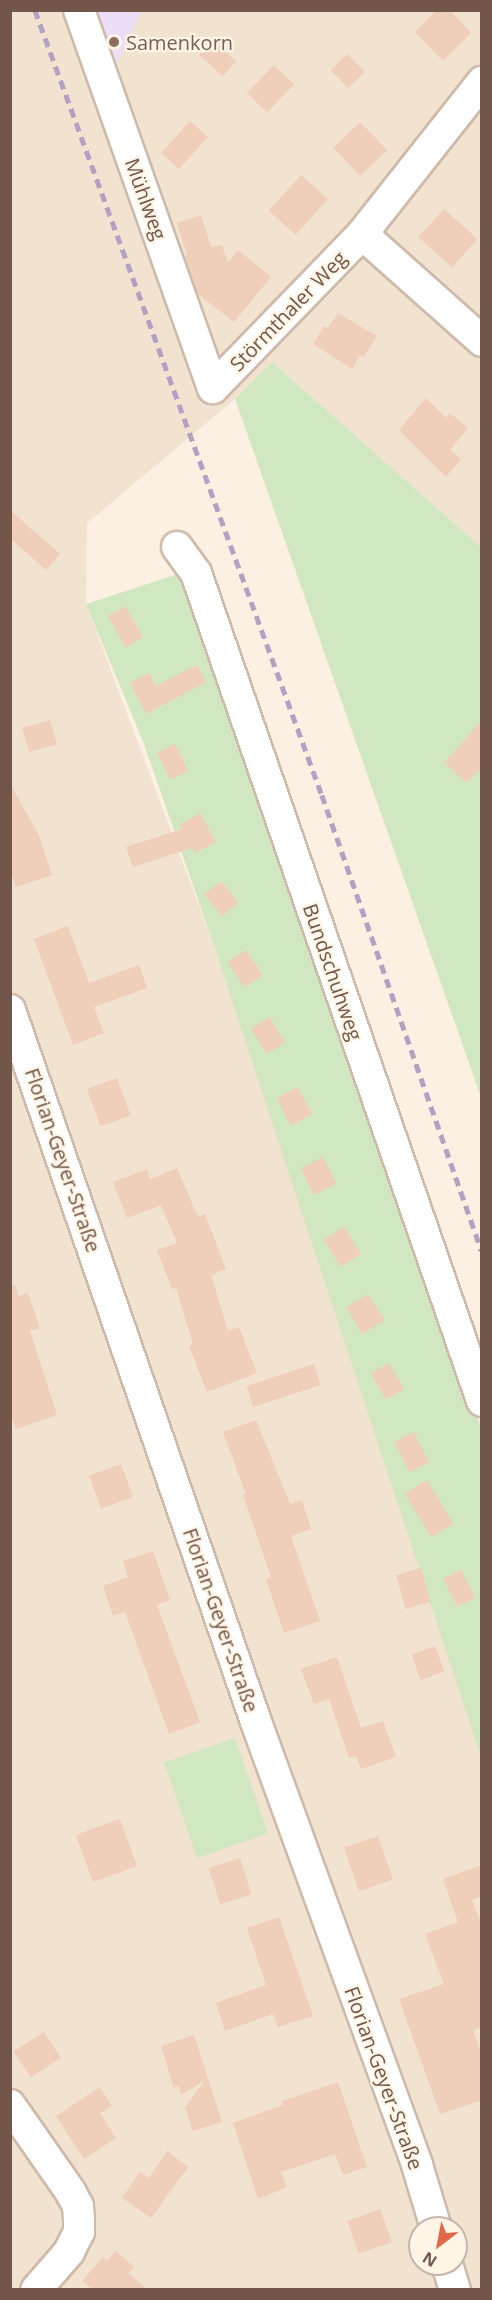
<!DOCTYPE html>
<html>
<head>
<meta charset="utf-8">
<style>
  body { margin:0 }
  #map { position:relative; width:492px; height:2300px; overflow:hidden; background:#fbf0e1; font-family:"Open Sans",sans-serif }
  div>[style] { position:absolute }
  .residential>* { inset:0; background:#f2e2d0 }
  .education>* { inset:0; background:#eddef7 }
  .green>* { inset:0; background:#d1e7c1; transform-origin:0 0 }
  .building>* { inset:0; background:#efceba; transform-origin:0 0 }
  .roads { filter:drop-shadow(2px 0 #cebaab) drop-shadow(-2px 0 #cebaab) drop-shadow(0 2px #cebaab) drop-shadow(0 -2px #cebaab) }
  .minor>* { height:30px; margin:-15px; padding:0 15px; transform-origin:15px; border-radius:15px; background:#fff }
  .rail>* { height:4.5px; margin-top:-2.25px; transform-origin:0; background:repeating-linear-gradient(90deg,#b3a1c3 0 9px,transparent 0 15px) }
  .dots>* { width:16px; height:16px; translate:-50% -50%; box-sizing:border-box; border:3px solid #fef5e7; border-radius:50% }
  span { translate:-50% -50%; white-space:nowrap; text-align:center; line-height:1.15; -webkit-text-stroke:4.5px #fef5e7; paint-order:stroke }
  .education-label { font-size:20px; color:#785e54 }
  .left { translate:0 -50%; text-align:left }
  .street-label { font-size:20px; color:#715649 }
  .frame { position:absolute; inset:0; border:12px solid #715649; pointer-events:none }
  .north { position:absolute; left:408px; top:2216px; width:60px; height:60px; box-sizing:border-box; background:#fef5e7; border:2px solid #c6b5a8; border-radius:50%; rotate:212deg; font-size:16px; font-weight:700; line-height:24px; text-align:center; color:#715649 }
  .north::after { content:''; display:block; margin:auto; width:21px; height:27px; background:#e1694a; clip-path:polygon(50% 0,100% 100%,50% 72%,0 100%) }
</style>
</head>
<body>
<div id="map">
  <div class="residential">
    <i style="clip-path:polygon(evenodd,11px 11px,481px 11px,481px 547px,272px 362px,235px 399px,87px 523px,86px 604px,213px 943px,481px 1730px,481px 2289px,11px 2290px,11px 11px,420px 2228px,456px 2228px,456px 2264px,420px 2264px,420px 2228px)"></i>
  </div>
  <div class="education">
    <i style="clip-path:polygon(92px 11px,142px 11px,112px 73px)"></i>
  </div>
  <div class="green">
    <i style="clip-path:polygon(272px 362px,481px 547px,481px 1097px,235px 399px)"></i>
    <i style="clip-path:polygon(178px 574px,220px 674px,481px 1428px,481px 1757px,213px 943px,144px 744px,86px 604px)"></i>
    <i style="left:235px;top:1738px;width:101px;height:75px;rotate:71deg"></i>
  </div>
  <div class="building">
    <i style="clip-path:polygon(437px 10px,450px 10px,471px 33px,443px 61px,415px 32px)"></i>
    <i style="left:212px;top:40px;width:32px;height:20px;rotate:41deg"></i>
    <i style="left:347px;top:54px;width:25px;height:23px;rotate:45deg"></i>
    <i style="left:274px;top:65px;width:28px;height:39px;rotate:44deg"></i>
    <i style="left:190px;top:121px;width:24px;height:43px;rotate:42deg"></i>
    <i style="left:360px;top:122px;width:39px;height:37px;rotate:46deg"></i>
    <i style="left:301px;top:175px;width:36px;height:48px;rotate:42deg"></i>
    <i style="left:444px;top:209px;width:45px;height:38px;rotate:42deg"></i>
    <i style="clip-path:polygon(201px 215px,211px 247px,222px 245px,228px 262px,238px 250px,271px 277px,234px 322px,198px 294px,185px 256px,187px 255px,177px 223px)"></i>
    <i style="clip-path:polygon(338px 313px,377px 336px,364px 357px,360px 355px,352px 369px,313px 344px,324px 326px,328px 328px)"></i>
    <i style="clip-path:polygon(426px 398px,446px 418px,450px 413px,468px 428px,450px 450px,461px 459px,446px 477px,399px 430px)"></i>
    <i style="clip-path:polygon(10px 510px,60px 554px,46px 570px,10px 538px)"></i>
    <i style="left:125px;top:606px;width:36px;height:20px;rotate:60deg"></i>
    <i style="clip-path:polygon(197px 665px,206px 682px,146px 714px,130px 683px,149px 673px,156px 686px)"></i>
    <i style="left:50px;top:720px;width:25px;height:29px;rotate:74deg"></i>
    <i style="clip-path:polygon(482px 720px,482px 767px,467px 783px,444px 763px)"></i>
    <i style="left:175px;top:744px;width:30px;height:20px;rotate:64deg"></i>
    <i style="clip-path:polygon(10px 784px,38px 833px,52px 875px,16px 887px,10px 869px)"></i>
    <i style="clip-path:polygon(200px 813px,216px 842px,195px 853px,192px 848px,133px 867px,126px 847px,182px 829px,179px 825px)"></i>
    <i style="left:221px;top:881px;width:28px;height:21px;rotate:52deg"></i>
    <i style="clip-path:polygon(68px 926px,89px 983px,139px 965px,147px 988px,94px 1007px,104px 1033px,73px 1045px,34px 939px)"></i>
    <i style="left:246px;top:950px;width:30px;height:22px;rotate:57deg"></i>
    <i style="left:269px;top:1017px;width:30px;height:22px;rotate:57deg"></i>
    <i style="left:117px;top:1078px;width:40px;height:32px;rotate:70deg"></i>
    <i style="left:298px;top:1087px;width:31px;height:24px;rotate:63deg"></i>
    <i style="left:323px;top:1157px;width:30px;height:25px;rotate:64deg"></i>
    <i style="clip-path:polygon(177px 1168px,198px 1217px,205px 1214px,226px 1269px,211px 1275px,228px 1331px,239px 1327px,257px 1373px,207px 1392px,189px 1346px,193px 1344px,176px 1288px,172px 1289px,157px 1250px,177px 1243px,161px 1205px,127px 1218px,113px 1182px,147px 1169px,150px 1179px)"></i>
    <i style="left:344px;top:1227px;width:32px;height:24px;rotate:58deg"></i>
    <i style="clip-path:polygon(15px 1285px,19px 1296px,28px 1293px,40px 1328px,30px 1331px,57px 1415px,16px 1429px,10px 1412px,10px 1286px)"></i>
    <i style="left:368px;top:1294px;width:31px;height:26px;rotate:58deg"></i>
    <i style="left:389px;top:1363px;width:30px;height:21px;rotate:60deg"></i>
    <i style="left:314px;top:1364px;width:22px;height:71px;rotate:72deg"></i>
    <i style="clip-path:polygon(256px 1420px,290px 1504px,302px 1500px,311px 1529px,291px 1536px,320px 1621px,284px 1633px,266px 1579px,271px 1577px,243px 1495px,246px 1494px,223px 1432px)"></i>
    <i style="left:414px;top:1432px;width:34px;height:22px;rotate:64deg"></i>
    <i style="left:121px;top:1464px;width:35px;height:34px;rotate:70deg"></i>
    <i style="left:427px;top:1480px;width:51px;height:26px;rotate:59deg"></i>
    <i style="clip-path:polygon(153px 1551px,170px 1600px,157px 1605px,200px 1722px,169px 1734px,125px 1612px,113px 1616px,103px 1586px,128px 1577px,123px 1561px)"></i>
    <i style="left:421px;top:1568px;width:35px;height:26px;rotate:74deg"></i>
    <i style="left:461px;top:1570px;width:31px;height:20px;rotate:63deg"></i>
    <i style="left:435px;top:1646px;width:27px;height:25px;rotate:70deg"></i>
    <i style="clip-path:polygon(337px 1657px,361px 1728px,383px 1721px,396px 1757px,361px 1769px,356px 1756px,349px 1758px,329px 1699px,314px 1704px,301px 1669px)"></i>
    <i style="left:120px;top:1819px;width:50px;height:47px;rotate:70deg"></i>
    <i style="left:378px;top:1836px;width:46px;height:36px;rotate:71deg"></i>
    <i style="left:240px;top:1858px;width:38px;height:33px;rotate:72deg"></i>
    <i style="clip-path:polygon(482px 1865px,482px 1896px,472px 1900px,482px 1925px,482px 2027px,473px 2030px,482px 2056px,482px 2100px,440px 2114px,399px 1999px,444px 1984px,425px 1934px,458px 1922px,443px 1879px)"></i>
    <i style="clip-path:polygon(279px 1917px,313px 2016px,278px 2027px,273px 2014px,225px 2031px,216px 2003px,266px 1985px,247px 1928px)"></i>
    <i style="left:44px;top:2032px;width:31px;height:36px;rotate:57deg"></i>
    <i style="clip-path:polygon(194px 2035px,222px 2122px,193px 2131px,185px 2108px,205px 2080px,181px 2095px,178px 2085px,174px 2088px,161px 2046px)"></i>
    <i style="clip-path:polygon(338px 2082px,367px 2167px,343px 2175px,335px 2154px,281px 2172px,287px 2187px,258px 2199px,233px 2123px,283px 2105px,282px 2101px)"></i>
    <i style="clip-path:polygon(100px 2087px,112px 2106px,100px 2113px,116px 2138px,84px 2159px,56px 2116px)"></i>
    <i style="clip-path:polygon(167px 2151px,188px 2167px,151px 2218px,122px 2198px,140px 2172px,149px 2178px)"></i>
    <i style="left:380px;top:2209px;width:35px;height:35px;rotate:70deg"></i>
    <i style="clip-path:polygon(116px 2251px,134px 2267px,128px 2273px,147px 2289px,93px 2289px,82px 2281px,103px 2257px,107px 2261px)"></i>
  </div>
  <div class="roads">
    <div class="minor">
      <i style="left:79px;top:10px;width:401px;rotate:70.5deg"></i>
      <i style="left:213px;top:388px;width:214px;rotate:-45.9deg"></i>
      <i style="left:362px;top:234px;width:194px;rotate:-51.7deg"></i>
      <i style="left:362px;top:234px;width:161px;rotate:41.7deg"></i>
      <i style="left:177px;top:547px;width:32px;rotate:54deg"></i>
      <i style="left:196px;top:573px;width:876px;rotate:70.94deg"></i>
      <i style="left:10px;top:1010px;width:753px;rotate:70.94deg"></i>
      <i style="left:256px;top:1722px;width:471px;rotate:70deg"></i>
      <i style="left:417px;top:2165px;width:66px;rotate:73.2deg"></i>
      <i style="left:10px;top:2105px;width:105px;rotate:55.1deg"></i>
      <i style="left:70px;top:2191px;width:17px;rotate:62deg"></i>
      <i style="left:78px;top:2206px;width:13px;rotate:86deg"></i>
      <i style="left:79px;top:2219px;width:13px;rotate:90deg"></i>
      <i style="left:79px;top:2232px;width:22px;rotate:117deg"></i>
      <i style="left:69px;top:2252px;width:50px;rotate:131deg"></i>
      <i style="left:447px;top:2264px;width:27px;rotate:73deg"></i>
    </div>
  </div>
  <div class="rail">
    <i style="left:35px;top:10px;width:836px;rotate:69.92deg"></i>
    <i style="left:322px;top:795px;width:483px;rotate:70.7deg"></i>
  </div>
  <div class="dots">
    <i style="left:114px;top:42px;background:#8d6e63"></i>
  </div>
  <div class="education-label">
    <span class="left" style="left:126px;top:42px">Samenkorn</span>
  </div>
  <div class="street-label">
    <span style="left:146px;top:199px;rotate:70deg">Mühlweg</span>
    <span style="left:288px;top:311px;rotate:-46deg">Störmthaler Weg</span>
    <span style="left:333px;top:972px;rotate:71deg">Bundschuhweg</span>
    <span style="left:63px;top:1160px;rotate:71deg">Florian-Geyer-Straße</span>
    <span style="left:221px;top:1620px;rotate:71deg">Florian-Geyer-Straße</span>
    <span style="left:384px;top:2078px;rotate:70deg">Florian-Geyer-Straße</span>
  </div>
  <div class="frame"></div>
  <div class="north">N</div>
</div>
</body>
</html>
